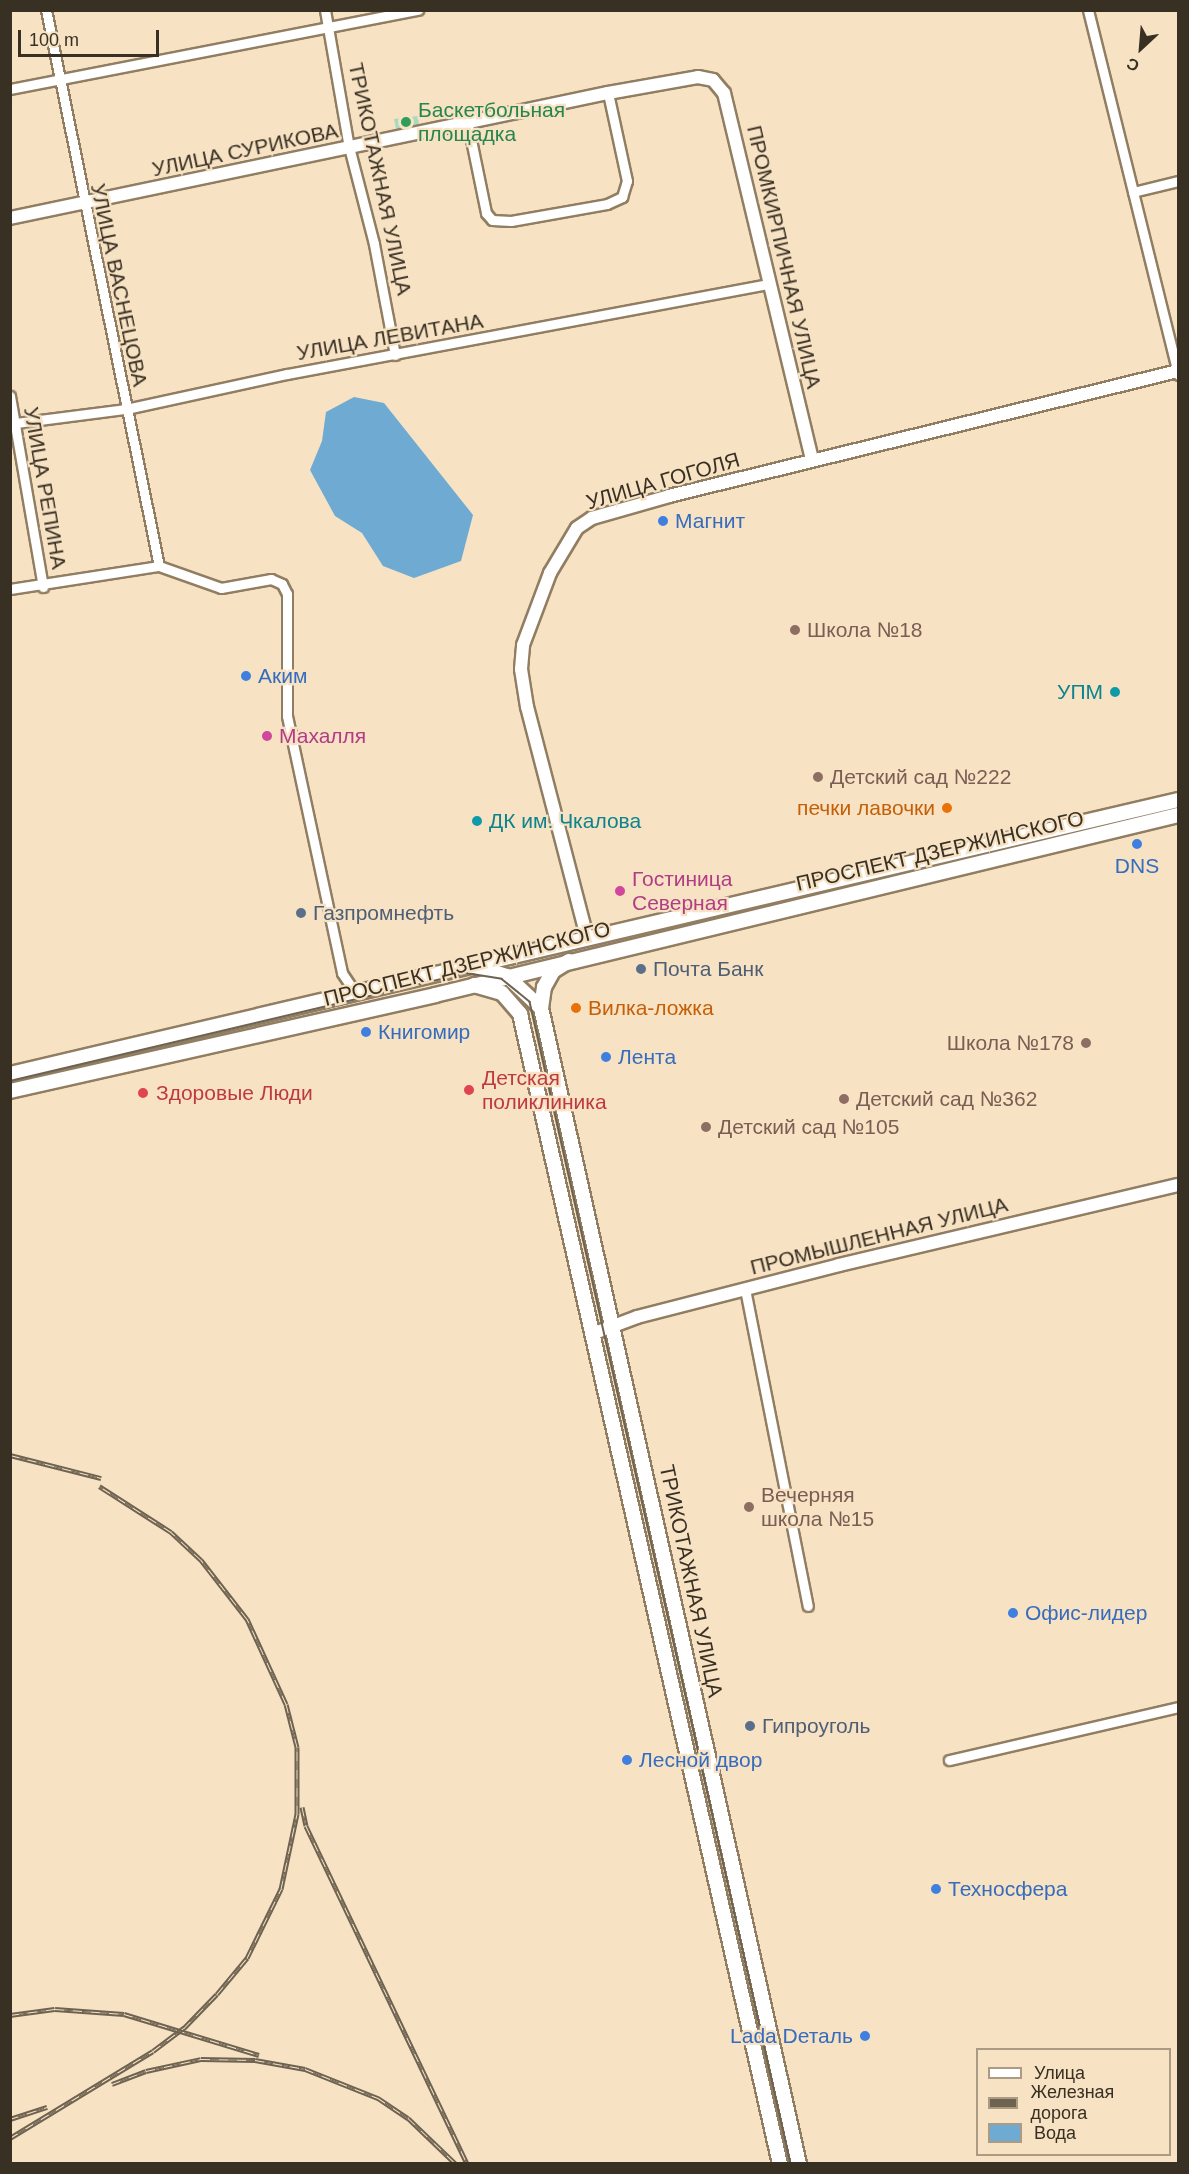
<!DOCTYPE html>
<html>
<head>
<meta charset="utf-8">
<style>
  body { margin:0 }
  #map { position:relative; width:1189px; height:2174px; overflow:hidden; background:#f7e2c3; font-family:Arial,sans-serif }
  div>[style] { position:absolute }
  .green>* { inset:0; background:#a8dabd }
  .water>* { inset:0; background:#6eaad1 }
  .roads { filter:drop-shadow(2px 0 #917e62) drop-shadow(-2px 0 #917e62) drop-shadow(0 2px #917e62) drop-shadow(0 -2px #917e62) }
  .minor>* { height:9px; margin:-4.5px; padding:0 4.5px; transform-origin:4.5px; border-radius:4.5px; background:#fff }
  .tertiary>* { height:12px; margin:-6px; padding:0 6px; transform-origin:6px; border-radius:6px; background:#fff }
  .secondary>* { height:14px; margin:-7px; padding:0 7px; transform-origin:7px; border-radius:7px; background:#fff }
  .tram>* { height:1.5px; margin:-0.75px; padding:0 0.75px; transform-origin:0.75px; border-radius:0.75px; background:#6e6251 }
  .rail>* { height:5px; margin-top:-2.5px; transform-origin:0; background:repeating-linear-gradient(90deg,#f7e2c3 0 9px,#6e6251 0 18px); box-sizing:border-box; border-block:2px solid #6e6251 }
  .dots>* { width:16px; height:16px; translate:-50% -50%; box-sizing:border-box; border:3px solid #f7e2c3; border-radius:50% }
  span { translate:-50% -50%; white-space:nowrap; text-align:center; line-height:1.15; -webkit-text-stroke:4.5px #f7e2c3; paint-order:stroke }
  .leisure-label { font-size:21px; color:#27864d }
  .left { translate:0 -50%; text-align:left }
  .street-label { font-size:21px; color:#393024 }
  .shop-label { font-size:21px; color:#366cbe }
  .right { translate:-100% -50%; text-align:right }
  .education-label { font-size:21px; color:#785e54 }
  .culture-label { font-size:21px; color:#0d838f }
  .hotel-label { font-size:21px; color:#b23c85 }
  .food-label { font-size:21px; color:#c56008 }
  .service-label { font-size:21px; color:#4e5e75 }
  .health-label { font-size:21px; color:#be3a42 }
  .frame { position:absolute; inset:0; border:12px solid #393024; pointer-events:none }
  .legend { position:absolute; left:976px; top:2048px; width:195px; height:108px; box-sizing:border-box; background:#f7e2c3; border:2px solid #ab9b83; margin:0; padding:8px 10px; list-style:none; font-size:18px; color:#393024 }
  .legend li { display:flex; align-items:center; gap:12px; height:30px }
  .legend b { width:30px; border:2px solid #ab9b83 }
  .north { position:absolute; left:1111px; top:18px; width:60px; height:60px; -webkit-text-stroke:4px #f7e2c3; paint-order:stroke; rotate:206deg; font-size:16px; font-weight:700; line-height:24px; text-align:center; color:#393024 }
  .north::after { content:''; display:block; margin:auto; width:21px; height:27px; background:#393024; clip-path:polygon(50% 0,100% 100%,50% 72%,0 100%) }
  .scale { position:absolute; left:18px; top:30px; width:141px; height:27px; box-sizing:border-box; border:3px solid #393024; border-top:0; padding-left:8px; font-size:18px; line-height:21px; white-space:nowrap; color:#393024; -webkit-text-stroke:4px #f7e2c3; paint-order:stroke }
</style>
</head>
<body>
<div id="map">
  <div class="green">
    <i style="clip-path:polygon(418px 116px,419px 125px,396px 129px,394px 119px)"></i>
  </div>
  <div class="water">
    <i style="clip-path:polygon(354px 397px,384px 403px,473px 515px,461px 561px,414px 578px,383px 566px,362px 533px,335px 516px,310px 470px,322px 441px,326px 412px)"></i>
  </div>
  <div class="roads">
    <div class="minor">
      <i style="left:46px;top:10px;width:567px;rotate:78.51deg"></i>
      <i style="left:325px;top:10px;width:139px;rotate:80.1deg"></i>
      <i style="left:349px;top:147px;width:100px;rotate:75.5deg"></i>
      <i style="left:374px;top:244px;width:113px;rotate:79.3deg"></i>
      <i style="left:1088px;top:10px;width:376px;rotate:76.1deg"></i>
      <i style="left:10px;top:89px;width:416px;rotate:-11deg"></i>
      <i style="left:468px;top:125px;width:90px;rotate:78.4deg"></i>
      <i style="left:486px;top:213px;width:9px;rotate:49deg"></i>
      <i style="left:492px;top:220px;width:19px;rotate:3deg"></i>
      <i style="left:511px;top:221px;width:97px;rotate:-10deg"></i>
      <i style="left:607px;top:204px;width:17px;rotate:-25deg"></i>
      <i style="left:622px;top:197px;width:17px;rotate:-73deg"></i>
      <i style="left:627px;top:181px;width:90px;rotate:-102.2deg"></i>
      <i style="left:1133px;top:192px;width:46px;rotate:-13.7deg"></i>
      <i style="left:10px;top:396px;width:194px;rotate:80.2deg"></i>
      <i style="left:16px;top:423px;width:111px;rotate:-7.3deg"></i>
      <i style="left:126px;top:409px;width:165px;rotate:-12.3deg"></i>
      <i style="left:287px;top:374px;width:491px;rotate:-10.6deg"></i>
      <i style="left:10px;top:589px;width:151px;rotate:-8.8deg"></i>
      <i style="left:159px;top:566px;width:66px;rotate:19.5deg"></i>
      <i style="left:221px;top:588px;width:51px;rotate:-10.2deg"></i>
      <i style="left:271px;top:579px;width:12px;rotate:24deg"></i>
      <i style="left:282px;top:584px;width:11px;rotate:63deg"></i>
      <i style="left:287px;top:594px;width:122px;rotate:90deg"></i>
      <i style="left:287px;top:716px;width:263px;rotate:77.9deg"></i>
      <i style="left:342px;top:973px;width:22px;rotate:56deg"></i>
      <i style="left:745px;top:1289px;width:323px;rotate:78.8deg"></i>
      <i style="left:949px;top:1760px;width:235px;rotate:-13deg"></i>
    </div>
    <div class="tertiary">
      <i style="left:10px;top:218px;width:611px;rotate:-11.81deg"></i>
      <i style="left:608px;top:93px;width:91px;rotate:-10.1deg"></i>
      <i style="left:698px;top:77px;width:15px;rotate:11deg"></i>
      <i style="left:713px;top:80px;width:17px;rotate:50deg"></i>
      <i style="left:724px;top:93px;width:377px;rotate:76.5deg"></i>
      <i style="left:587px;top:937px;width:238px;rotate:-104.6deg"></i>
      <i style="left:527px;top:707px;width:38px;rotate:-99deg"></i>
      <i style="left:521px;top:669px;width:24px;rotate:-85deg"></i>
      <i style="left:523px;top:645px;width:77px;rotate:-69.4deg"></i>
      <i style="left:550px;top:573px;width:52px;rotate:-59deg"></i>
      <i style="left:577px;top:528px;width:18px;rotate:-34deg"></i>
      <i style="left:592px;top:518px;width:80px;rotate:-15.9deg"></i>
      <i style="left:669px;top:496px;width:524px;rotate:-13.8deg"></i>
      <i style="left:592px;top:1334px;width:48px;rotate:-20.7deg"></i>
      <i style="left:637px;top:1317px;width:209px;rotate:-14.4deg"></i>
      <i style="left:839px;top:1265px;width:348px;rotate:-13.3deg"></i>
    </div>
    <div class="secondary">
      <i style="left:569px;top:961px;width:19px;rotate:148deg"></i>
      <i style="left:553px;top:971px;width:18px;rotate:119deg"></i>
      <i style="left:544px;top:987px;width:21px;rotate:98deg"></i>
      <i style="left:541px;top:1008px;width:1184px;rotate:77.42deg"></i>
      <i style="left:474px;top:966px;width:34px;rotate:17deg"></i>
      <i style="left:507px;top:976px;width:47px;rotate:43.3deg"></i>
      <i style="left:474px;top:985px;width:29px;rotate:16deg"></i>
      <i style="left:502px;top:993px;width:28px;rotate:49deg"></i>
      <i style="left:520px;top:1014px;width:1179px;rotate:77.26deg"></i>
      <i style="left:10px;top:1074px;width:1200px;rotate:-13.2deg"></i>
      <i style="left:10px;top:1091px;width:436px;rotate:-12.7deg"></i>
      <i style="left:435px;top:995px;width:764px;rotate:-13.62deg"></i>
    </div>
  </div>
  <div class="tram">
    <i style="left:10px;top:1081px;width:469px;rotate:-13.3deg"></i>
    <i style="left:466px;top:973px;width:36px;rotate:9deg"></i>
    <i style="left:502px;top:979px;width:36px;rotate:39deg"></i>
    <i style="left:530px;top:1002px;width:1191px;rotate:77.34deg"></i>
  </div>
  <div class="rail">
    <i style="left:10px;top:1455px;width:94px;rotate:14.2deg"></i>
    <i style="left:302px;top:1807px;width:19px;rotate:78deg"></i>
    <i style="left:306px;top:1826px;width:374px;rotate:64.5deg"></i>
    <i style="left:10px;top:2015px;width:45px;rotate:-7.6deg"></i>
    <i style="left:55px;top:2009px;width:69px;rotate:4.1deg"></i>
    <i style="left:124px;top:2014px;width:141px;rotate:16.9deg"></i>
    <i style="left:112px;top:2084px;width:36px;rotate:-21deg"></i>
    <i style="left:146px;top:2071px;width:56px;rotate:-12.3deg"></i>
    <i style="left:201px;top:2059px;width:54px;rotate:1.1deg"></i>
    <i style="left:255px;top:2060px;width:51px;rotate:10.2deg"></i>
    <i style="left:305px;top:2069px;width:79px;rotate:21.7deg"></i>
    <i style="left:378px;top:2098px;width:36px;rotate:34deg"></i>
    <i style="left:408px;top:2118px;width:66px;rotate:43.8deg"></i>
    <i style="left:10px;top:2119px;width:39px;rotate:-18deg"></i>
    <i style="left:10px;top:2138px;width:167px;rotate:-31.3deg"></i>
    <i style="left:153px;top:2051px;width:39px;rotate:-37deg"></i>
    <i style="left:184px;top:2028px;width:47px;rotate:-45.9deg"></i>
    <i style="left:217px;top:1994px;width:47px;rotate:-50.2deg"></i>
    <i style="left:247px;top:1958px;width:77px;rotate:-63.8deg"></i>
    <i style="left:281px;top:1889px;width:77px;rotate:-78deg"></i>
    <i style="left:297px;top:1814px;width:67px;rotate:-90deg"></i>
    <i style="left:297px;top:1747px;width:44px;rotate:-104.3deg"></i>
    <i style="left:286px;top:1704px;width:94px;rotate:-114.6deg"></i>
    <i style="left:247px;top:1619px;width:75px;rotate:-127.9deg"></i>
    <i style="left:201px;top:1560px;width:41px;rotate:-137deg"></i>
    <i style="left:171px;top:1532px;width:85px;rotate:-147.4deg"></i>
  </div>
  <div class="dots">
    <i style="left:406px;top:122px;background:#2e9e5b"></i>
    <i style="left:663px;top:521px;background:#3f7fe0"></i>
    <i style="left:795px;top:630px;background:#8d6e63"></i>
    <i style="left:246px;top:676px;background:#3f7fe0"></i>
    <i style="left:1115px;top:692px;background:#0f9aa8"></i>
    <i style="left:267px;top:736px;background:#d1479c"></i>
    <i style="left:818px;top:777px;background:#8d6e63"></i>
    <i style="left:947px;top:808px;background:#e8710a"></i>
    <i style="left:477px;top:821px;background:#0f9aa8"></i>
    <i style="left:1137px;top:844px;background:#3f7fe0"></i>
    <i style="left:620px;top:891px;background:#d1479c"></i>
    <i style="left:301px;top:913px;background:#5c6f8a"></i>
    <i style="left:641px;top:969px;background:#5c6f8a"></i>
    <i style="left:576px;top:1008px;background:#e8710a"></i>
    <i style="left:366px;top:1032px;background:#3f7fe0"></i>
    <i style="left:1086px;top:1043px;background:#8d6e63"></i>
    <i style="left:606px;top:1057px;background:#3f7fe0"></i>
    <i style="left:469px;top:1090px;background:#e0444e"></i>
    <i style="left:143px;top:1093px;background:#e0444e"></i>
    <i style="left:844px;top:1099px;background:#8d6e63"></i>
    <i style="left:706px;top:1127px;background:#8d6e63"></i>
    <i style="left:749px;top:1507px;background:#8d6e63"></i>
    <i style="left:1013px;top:1613px;background:#3f7fe0"></i>
    <i style="left:750px;top:1726px;background:#5c6f8a"></i>
    <i style="left:627px;top:1760px;background:#3f7fe0"></i>
    <i style="left:936px;top:1889px;background:#3f7fe0"></i>
    <i style="left:865px;top:2036px;background:#3f7fe0"></i>
  </div>
  <div class="leisure-label">
    <span class="left" style="left:418px;top:122px">Баскетбольная<br>площадка</span>
  </div>
  <div class="street-label">
    <span style="left:245px;top:150px;rotate:-12deg">УЛИЦА СУРИКОВА</span>
    <span style="left:380px;top:179px;rotate:78deg">ТРИКОТАЖНАЯ УЛИЦА</span>
    <span style="left:784px;top:257px;rotate:77deg">ПРОМКИРПИЧНАЯ УЛИЦА</span>
    <span style="left:119px;top:285px;rotate:78deg">УЛИЦА ВАСНЕЦОВА</span>
    <span style="left:390px;top:337px;rotate:-10deg">УЛИЦА ЛЕВИТАНА</span>
    <span style="left:663px;top:481px;rotate:-16deg">УЛИЦА ГОГОЛЯ</span>
    <span style="left:45px;top:488px;rotate:80deg">УЛИЦА РЕПИНА</span>
    <span style="left:940px;top:851px;rotate:-13deg">ПРОСПЕКТ ДЗЕРЖИНСКОГО</span>
    <span style="left:467px;top:964px;rotate:-14deg">ПРОСПЕКТ ДЗЕРЖИНСКОГО</span>
    <span style="left:879px;top:1236px;rotate:-14deg">ПРОМЫШЛЕННАЯ УЛИЦА</span>
    <span style="left:691px;top:1581px;rotate:78deg">ТРИКОТАЖНАЯ УЛИЦА</span>
  </div>
  <div class="shop-label">
    <span class="left" style="left:675px;top:521px">Магнит</span>
    <span class="left" style="left:258px;top:676px">Аким</span>
    <span style="left:1137px;top:866px">DNS</span>
    <span class="left" style="left:378px;top:1032px">Книгомир</span>
    <span class="left" style="left:618px;top:1057px">Лента</span>
    <span class="left" style="left:1025px;top:1613px">Офис-лидер</span>
    <span class="left" style="left:639px;top:1760px">Лесной двор</span>
    <span class="left" style="left:948px;top:1889px">Техносфера</span>
    <span class="right" style="left:853px;top:2036px">Lada Dеталь</span>
  </div>
  <div class="education-label">
    <span class="left" style="left:807px;top:630px">Школа №18</span>
    <span class="left" style="left:830px;top:777px">Детский сад №222</span>
    <span class="right" style="left:1074px;top:1043px">Школа №178</span>
    <span class="left" style="left:856px;top:1099px">Детский сад №362</span>
    <span class="left" style="left:718px;top:1127px">Детский сад №105</span>
    <span class="left" style="left:761px;top:1507px">Вечерняя<br>школа №15</span>
  </div>
  <div class="culture-label">
    <span class="right" style="left:1103px;top:692px">УПМ</span>
    <span class="left" style="left:489px;top:821px">ДК им. Чкалова</span>
  </div>
  <div class="hotel-label">
    <span class="left" style="left:279px;top:736px">Махалля</span>
    <span class="left" style="left:632px;top:891px">Гостиница<br>Северная</span>
  </div>
  <div class="food-label">
    <span class="right" style="left:935px;top:808px">печки лавочки</span>
    <span class="left" style="left:588px;top:1008px">Вилка-ложка</span>
  </div>
  <div class="service-label">
    <span class="left" style="left:313px;top:913px">Газпромнефть</span>
    <span class="left" style="left:653px;top:969px">Почта Банк</span>
    <span class="left" style="left:762px;top:1726px">Гипроуголь</span>
  </div>
  <div class="health-label">
    <span class="left" style="left:482px;top:1090px">Детская<br>поликлиника</span>
    <span class="left" style="left:156px;top:1093px">Здоровые Люди</span>
  </div>
  <div class="frame"></div>
  <ul class="legend">
  <li><b style="height:8px;background:#fff"></b>Улица</li>
  <li><b style="height:8px;background:#6e6251"></b>Железная дорога</li>
  <li><b style="height:16px;background:#6eaad1"></b>Вода</li>
  </ul>
  <div class="north">С</div>
  <div class="scale">100 m</div>
</div>
</body>
</html>
